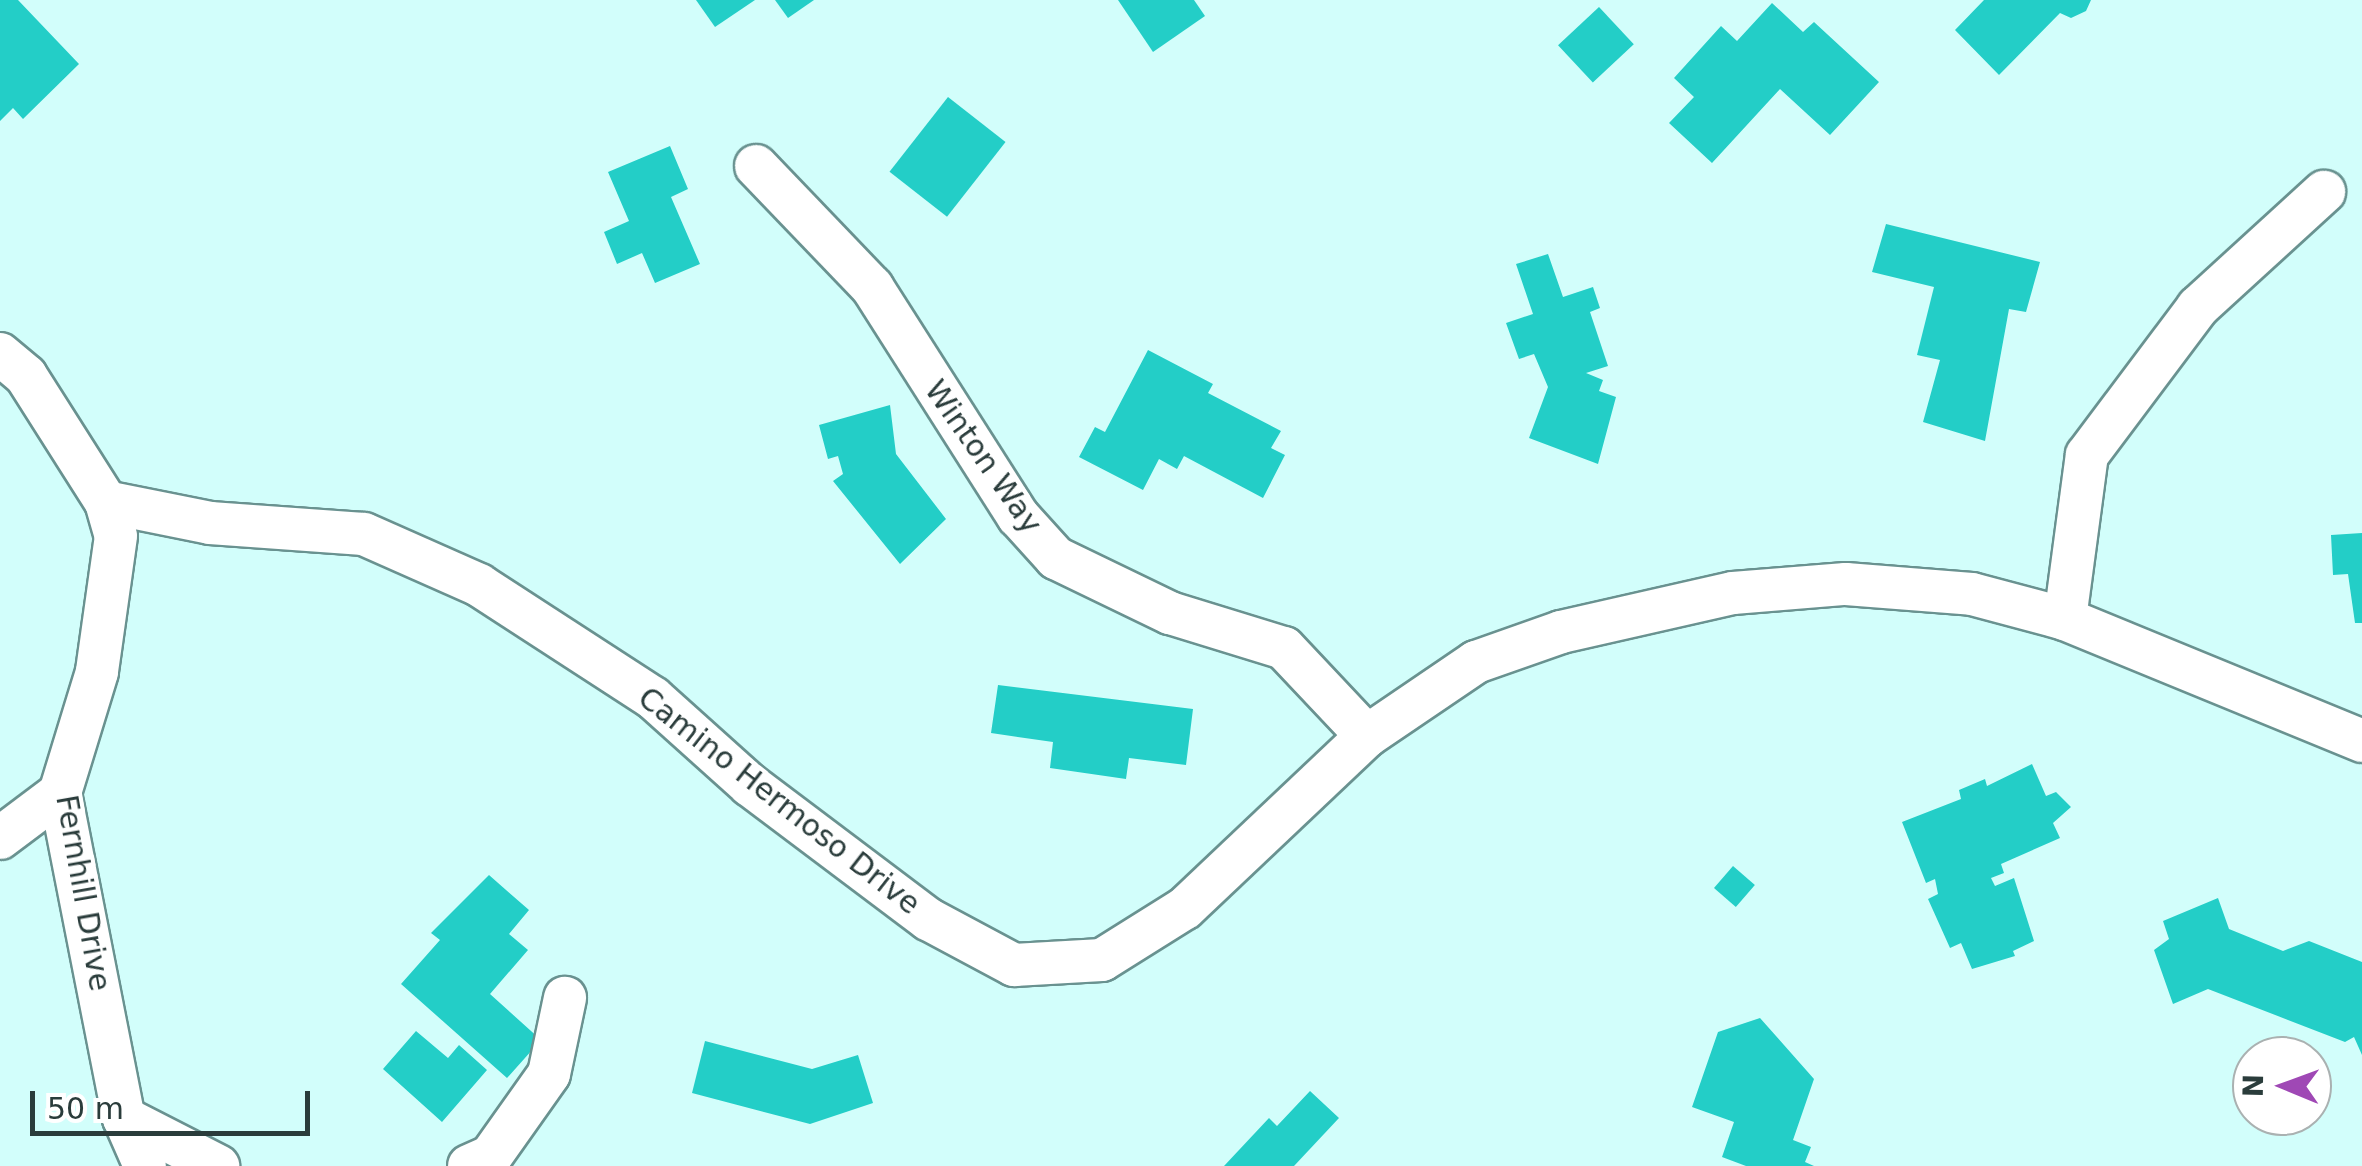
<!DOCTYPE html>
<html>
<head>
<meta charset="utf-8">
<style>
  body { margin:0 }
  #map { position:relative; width:2362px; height:1166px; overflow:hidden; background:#d2fefb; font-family:"DejaVu Sans",sans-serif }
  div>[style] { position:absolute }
  .building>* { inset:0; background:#23cec7; transform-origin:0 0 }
  .roads { filter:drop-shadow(2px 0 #699290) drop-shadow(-2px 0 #699290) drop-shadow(0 2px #699290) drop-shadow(0 -2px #699290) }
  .minor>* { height:42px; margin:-21px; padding:0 21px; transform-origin:21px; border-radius:21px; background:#fff }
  span { translate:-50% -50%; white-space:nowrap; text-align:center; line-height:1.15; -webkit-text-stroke:8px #fff; paint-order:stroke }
  .street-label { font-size:30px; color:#2a3c3b }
  .north { position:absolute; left:2232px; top:1036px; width:100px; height:100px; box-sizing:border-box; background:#fff; border:2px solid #aab1b1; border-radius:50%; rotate:271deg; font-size:28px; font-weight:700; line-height:40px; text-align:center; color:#2a3c3b }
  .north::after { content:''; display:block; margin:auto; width:35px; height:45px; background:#9f48b5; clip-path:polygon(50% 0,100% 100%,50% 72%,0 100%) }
  .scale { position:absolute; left:30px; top:1091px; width:280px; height:45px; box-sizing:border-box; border:5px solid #2a3c3b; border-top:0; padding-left:12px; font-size:30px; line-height:35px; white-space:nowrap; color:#2a3c3b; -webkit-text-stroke:8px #fff; paint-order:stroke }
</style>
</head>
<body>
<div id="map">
  <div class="building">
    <i style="clip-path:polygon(0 0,18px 0,79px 64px,23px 119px,13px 108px,0 121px)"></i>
    <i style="clip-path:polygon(696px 0,755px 0,715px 27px)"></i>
    <i style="clip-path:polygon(775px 0,814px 0,788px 18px)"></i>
    <i style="clip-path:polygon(1118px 0,1194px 0,1205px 16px,1153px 52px)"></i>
    <i style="clip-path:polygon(1984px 0,2091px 0,2086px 11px,2071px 18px,2060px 13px,1999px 75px,1955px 30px)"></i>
    <i style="clip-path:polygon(1772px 3px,1803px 32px,1814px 22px,1879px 82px,1830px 135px,1780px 89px,1712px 163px,1669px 123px,1694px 97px,1674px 78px,1721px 26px,1737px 41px)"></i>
    <i style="left:1599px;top:7px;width:51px;height:56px;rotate:47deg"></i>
    <i style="left:948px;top:97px;width:73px;height:95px;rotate:38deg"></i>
    <i style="clip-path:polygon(670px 146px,688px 189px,671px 197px,700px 264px,655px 283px,642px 253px,617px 264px,604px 232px,629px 221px,608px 172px)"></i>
    <i style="clip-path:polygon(1886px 224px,2040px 262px,2026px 312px,2009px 309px,1985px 441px,1923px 422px,1940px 360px,1917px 355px,1934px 287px,1872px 272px)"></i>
    <i style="clip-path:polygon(1548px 254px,1563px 297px,1593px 287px,1600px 308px,1590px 312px,1608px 366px,1586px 373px,1603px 380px,1599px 391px,1616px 397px,1598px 464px,1529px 438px,1548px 387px,1534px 354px,1519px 359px,1506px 323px,1533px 314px,1516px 264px)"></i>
    <i style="clip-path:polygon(1148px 350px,1213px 384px,1208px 393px,1281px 431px,1271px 448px,1285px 455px,1263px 498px,1184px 456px,1177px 469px,1159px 459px,1143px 490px,1079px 457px,1095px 427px,1105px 432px)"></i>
    <i style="clip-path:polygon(890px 405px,896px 454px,946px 519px,900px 564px,833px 481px,843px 474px,838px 456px,828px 459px,819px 425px)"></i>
    <i style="clip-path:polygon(2362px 533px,2362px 623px,2355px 623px,2348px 574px,2333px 575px,2331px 535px)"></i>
    <i style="clip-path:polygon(998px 685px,1193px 709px,1186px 765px,1129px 758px,1126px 779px,1050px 768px,1053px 742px,991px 733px)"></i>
    <i style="clip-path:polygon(2032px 764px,2046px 796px,2056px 792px,2071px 807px,2053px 823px,2060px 838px,2001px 864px,2004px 873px,1991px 878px,1995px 886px,2014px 878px,2034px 941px,2013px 951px,2015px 956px,1972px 969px,1961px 943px,1950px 948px,1928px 899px,1938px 894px,1935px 879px,1926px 883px,1902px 822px,1961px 799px,1959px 790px,1985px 779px,1987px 786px)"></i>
    <i style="left:1733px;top:866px;width:29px;height:29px;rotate:41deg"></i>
    <i style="clip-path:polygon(489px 875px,529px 910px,509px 934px,528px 950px,490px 994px,541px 1040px,507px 1078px,401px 984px,440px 940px,431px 933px)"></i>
    <i style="clip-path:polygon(2218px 898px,2229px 929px,2283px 951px,2309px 941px,2362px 962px,2362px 1055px,2354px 1037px,2345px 1042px,2208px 989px,2173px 1004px,2154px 950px,2169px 939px,2163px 921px)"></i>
    <i style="clip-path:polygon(1760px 1018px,1814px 1079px,1793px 1140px,1811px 1147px,1805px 1162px,1814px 1166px,1746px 1166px,1722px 1157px,1734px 1122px,1692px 1107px,1718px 1032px)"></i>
    <i style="clip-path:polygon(416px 1031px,448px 1058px,459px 1045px,487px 1070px,442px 1122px,383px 1069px)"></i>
    <i style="clip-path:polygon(705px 1041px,812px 1069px,858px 1055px,873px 1103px,810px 1124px,692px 1093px)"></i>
    <i style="clip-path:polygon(1310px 1091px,1339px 1118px,1294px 1166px,1224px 1166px,1269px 1118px,1277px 1126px)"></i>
  </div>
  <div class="roads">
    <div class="minor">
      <i style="left:756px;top:166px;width:168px;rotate:46.2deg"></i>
      <i style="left:872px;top:287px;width:272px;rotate:57.5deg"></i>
      <i style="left:1018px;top:516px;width:57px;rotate:47.9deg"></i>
      <i style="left:1056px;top:558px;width:127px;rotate:25.8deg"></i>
      <i style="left:1170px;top:613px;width:119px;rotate:17.1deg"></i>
      <i style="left:1284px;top:648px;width:121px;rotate:46.7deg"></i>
      <i style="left:0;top:354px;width:34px;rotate:40deg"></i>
      <i style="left:26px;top:376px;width:149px;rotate:57.6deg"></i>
      <i style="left:106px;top:502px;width:106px;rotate:11.4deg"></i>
      <i style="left:210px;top:523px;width:154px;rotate:4.1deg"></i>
      <i style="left:364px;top:534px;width:126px;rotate:23.9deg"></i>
      <i style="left:479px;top:585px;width:207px;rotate:33deg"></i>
      <i style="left:653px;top:698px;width:130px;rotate:41.9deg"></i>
      <i style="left:750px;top:785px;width:223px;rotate:37deg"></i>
      <i style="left:928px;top:919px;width:98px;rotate:28.1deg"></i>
      <i style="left:1014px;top:965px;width:88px;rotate:-3.3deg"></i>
      <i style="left:1102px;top:960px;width:98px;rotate:-32.1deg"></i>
      <i style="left:1185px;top:908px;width:250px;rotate:-43.4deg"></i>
      <i style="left:1367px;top:736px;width:132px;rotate:-34.2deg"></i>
      <i style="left:1476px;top:662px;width:90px;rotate:-19.4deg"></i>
      <i style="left:1561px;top:632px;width:176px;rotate:-12.8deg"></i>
      <i style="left:1733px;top:593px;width:113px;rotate:-4.6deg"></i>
      <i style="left:1846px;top:584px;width:126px;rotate:4.5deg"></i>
      <i style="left:1972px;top:594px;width:96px;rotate:15deg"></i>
      <i style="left:2065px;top:619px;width:321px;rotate:22.3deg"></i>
      <i style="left:106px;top:502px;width:35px;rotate:74deg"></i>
      <i style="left:116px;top:536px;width:137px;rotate:98deg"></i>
      <i style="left:97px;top:672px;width:127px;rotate:107deg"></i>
      <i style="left:60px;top:793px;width:331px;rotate:78.9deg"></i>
      <i style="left:124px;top:1118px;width:52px;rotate:66.4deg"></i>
      <i style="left:2065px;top:619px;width:165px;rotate:-82.4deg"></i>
      <i style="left:2087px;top:455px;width:185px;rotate:-53.1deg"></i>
      <i style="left:2198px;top:307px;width:171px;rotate:-42.4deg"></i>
      <i style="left:0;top:838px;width:75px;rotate:-36.9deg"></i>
      <i style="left:124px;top:1118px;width:106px;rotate:27.1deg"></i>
      <i style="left:469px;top:1166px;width:24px;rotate:-24deg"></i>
      <i style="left:491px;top:1156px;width:100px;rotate:-54.7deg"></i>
      <i style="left:549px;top:1074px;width:78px;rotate:-78.1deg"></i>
    </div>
  </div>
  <div class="street-label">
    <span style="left:983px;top:457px;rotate:55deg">Winton Way</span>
    <span style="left:779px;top:801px;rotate:38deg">Camino Hermoso Drive</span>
    <span style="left:83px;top:893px;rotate:80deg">Fernhill Drive</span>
  </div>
  <div class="north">N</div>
  <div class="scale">50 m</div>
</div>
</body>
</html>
